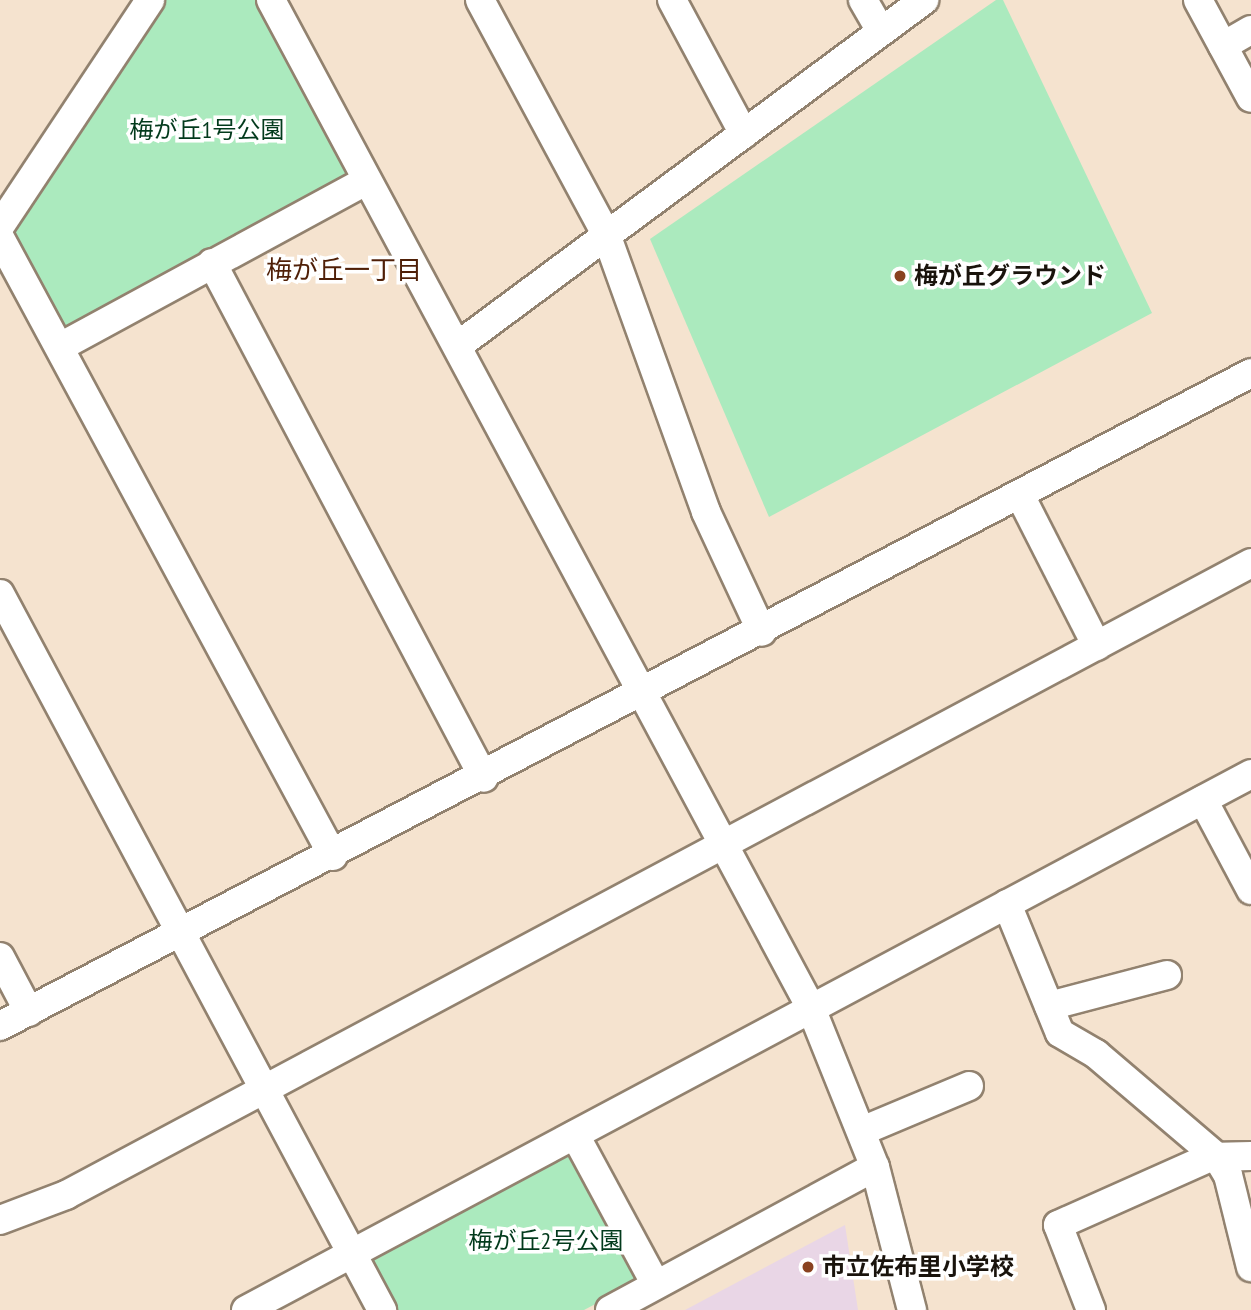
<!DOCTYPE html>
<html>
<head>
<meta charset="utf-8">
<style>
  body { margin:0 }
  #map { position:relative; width:1251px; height:1310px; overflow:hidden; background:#f5e3cf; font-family:"PT Sans Narrow","Noto Sans JP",sans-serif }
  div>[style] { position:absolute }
  .education>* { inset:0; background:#e9d6e6 }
  .green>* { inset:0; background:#abeabe }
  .roads { filter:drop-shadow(2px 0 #92826f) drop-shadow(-2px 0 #92826f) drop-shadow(0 2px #92826f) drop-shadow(0 -2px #92826f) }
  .minor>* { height:28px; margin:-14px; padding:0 14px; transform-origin:14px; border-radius:14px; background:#fff }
  .dots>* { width:19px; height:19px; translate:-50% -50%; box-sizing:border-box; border:4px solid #fff; border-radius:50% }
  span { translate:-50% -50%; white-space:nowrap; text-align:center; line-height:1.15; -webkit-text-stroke:7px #fff; paint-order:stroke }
  .park-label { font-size:24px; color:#023a1c }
  .poi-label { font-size:24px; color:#19130c; font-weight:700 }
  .left { translate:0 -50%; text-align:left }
  .neighbourhood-label { font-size:26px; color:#4f1f07 }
</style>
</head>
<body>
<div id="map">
  <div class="education">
    <i style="clip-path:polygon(845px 1225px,858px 1310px,685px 1310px)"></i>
  </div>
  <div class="green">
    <i style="clip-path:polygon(150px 0,271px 0,367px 180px,60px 347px,0 238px)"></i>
    <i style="clip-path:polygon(996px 0,1003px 0,1152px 313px,769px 517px,650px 239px)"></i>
    <i style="clip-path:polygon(566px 1154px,577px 1157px,640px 1271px,637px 1282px,584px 1310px,394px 1310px,371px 1266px,375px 1253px)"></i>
  </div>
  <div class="roads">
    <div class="minor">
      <i style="left:271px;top:0;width:1144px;rotate:61.82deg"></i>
      <i style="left:811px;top:1008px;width:171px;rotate:68.1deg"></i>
      <i style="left:875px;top:1167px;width:148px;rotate:75.5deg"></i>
      <i style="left:480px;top:0;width:266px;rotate:61.7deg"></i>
      <i style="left:606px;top:234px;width:295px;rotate:70.2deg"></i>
      <i style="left:706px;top:512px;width:132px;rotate:65deg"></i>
      <i style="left:672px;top:0;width:152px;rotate:61.8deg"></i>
      <i style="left:863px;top:0;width:36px;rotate:60deg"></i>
      <i style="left:1198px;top:0;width:111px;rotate:61.6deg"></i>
      <i style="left:1223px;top:46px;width:32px;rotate:-30deg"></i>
      <i style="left:0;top:226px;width:271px;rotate:-56.4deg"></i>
      <i style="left:0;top:238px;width:702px;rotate:61.68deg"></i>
      <i style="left:212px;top:263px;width:582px;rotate:62.16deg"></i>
      <i style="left:460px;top:344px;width:578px;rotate:-36.55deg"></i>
      <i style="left:60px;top:347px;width:349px;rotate:-28.5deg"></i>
      <i style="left:1021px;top:497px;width:167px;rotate:63deg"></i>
      <i style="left:0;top:594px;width:812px;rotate:61.92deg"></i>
      <i style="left:1203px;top:800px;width:102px;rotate:61.9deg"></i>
      <i style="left:1007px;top:904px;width:139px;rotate:67.7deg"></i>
      <i style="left:1060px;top:1033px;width:42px;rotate:30.3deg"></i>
      <i style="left:1096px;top:1054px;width:159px;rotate:40.4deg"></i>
      <i style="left:1217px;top:1157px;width:21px;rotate:59deg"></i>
      <i style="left:1228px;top:1175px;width:95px;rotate:76deg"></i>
      <i style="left:0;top:957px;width:62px;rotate:62.2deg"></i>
      <i style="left:1049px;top:1006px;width:122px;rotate:-14.7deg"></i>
      <i style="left:0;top:1026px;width:1411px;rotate:-27.56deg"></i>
      <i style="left:862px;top:1131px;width:116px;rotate:-22.8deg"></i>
      <i style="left:575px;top:1135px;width:170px;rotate:61.6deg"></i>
      <i style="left:0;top:1220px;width:71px;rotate:-20.7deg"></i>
      <i style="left:66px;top:1195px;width:1343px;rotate:-28.07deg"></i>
      <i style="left:246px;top:1310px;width:1139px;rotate:-28.07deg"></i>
      <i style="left:610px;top:1310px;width:301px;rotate:-28.4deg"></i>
      <i style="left:1091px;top:1310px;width:91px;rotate:-111.2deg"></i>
      <i style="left:1058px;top:1225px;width:167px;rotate:-24deg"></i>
      <i style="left:1211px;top:1157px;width:40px;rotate:-1.4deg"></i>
    </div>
  </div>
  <div class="dots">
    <i style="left:900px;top:276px;background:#894220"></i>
    <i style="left:808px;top:1267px;background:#894220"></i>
  </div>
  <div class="park-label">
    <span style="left:207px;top:130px">梅が丘1号公園</span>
    <span style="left:546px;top:1241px">梅が丘2号公園</span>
  </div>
  <div class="poi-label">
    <span class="left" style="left:914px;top:276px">梅が丘グラウンド</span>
    <span class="left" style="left:822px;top:1267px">市立佐布里小学校</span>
  </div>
  <div class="neighbourhood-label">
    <span style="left:344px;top:270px">梅が丘一丁目</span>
  </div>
</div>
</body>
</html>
